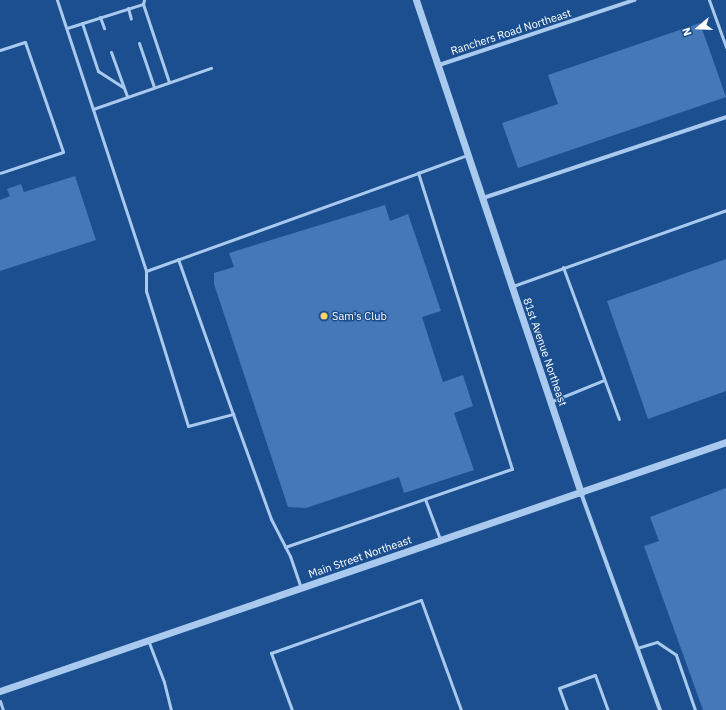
<!DOCTYPE html>
<html>
<head>
<meta charset="utf-8">
<style>
  body { margin:0 }
  #map { position:relative; width:726px; height:710px; overflow:hidden; background:#1b4f8f; font-family:"IBM Plex Sans",sans-serif }
  div>[style] { position:absolute }
  .building>* { inset:0; background:#4478b7 }
  .service>* { height:3px; margin:-1.5px; padding:0 1.5px; transform-origin:1.5px; border-radius:1.5px; background:#a9c9ee }
  .minor>* { height:4px; margin:-2px; padding:0 2px; transform-origin:2px; border-radius:2px; background:#a9c9ee }
  .tertiary>* { height:7px; margin:-3.5px; padding:0 3.5px; transform-origin:3.5px; border-radius:3.5px; background:#a9c9ee }
  .dots>* { width:11px; height:11px; translate:-50% -50%; box-sizing:border-box; border:2px solid #1b4f8f; border-radius:50% }
  span { translate:-50% -50%; white-space:nowrap; text-align:center; line-height:1.15; -webkit-text-stroke:3px #1b4f8f; paint-order:stroke }
  .street-label { font-size:11px; color:#fff }
  .poi-label { font-size:11px; color:#fff }
  .left { translate:0 -50%; text-align:left }
  .north { position:absolute; left:678px; top:8px; width:40px; height:40px; -webkit-text-stroke:3px #1b4f8f; paint-order:stroke; rotate:251deg; font-size:11px; font-weight:700; line-height:16px; text-align:center; color:#fff }
  .north::after { content:''; display:block; margin:auto; width:14px; height:18px; background:#fff; clip-path:polygon(50% 0,100% 100%,50% 72%,0 100%) }
</style>
</head>
<body>
<div id="map">
  <div class="building">
    <i style="clip-path:polygon(700px 23px,726px 97px,518px 168px,502px 123px,558px 104px,548px 75px)"></i>
    <i style="clip-path:polygon(75px 176px,96px 240px,0 271px,0 200px,10px 196px,7px 189px,21px 184px,24px 192px)"></i>
    <i style="clip-path:polygon(385px 205px,390px 221px,408px 214px,441px 311px,422px 317px,443px 382px,463px 375px,473px 406px,454px 413px,474px 470px,404px 493px,399px 477px,306px 508px,288px 507px,214px 284px,214px 273px,234px 267px,229px 253px)"></i>
    <i style="clip-path:polygon(726px 259px,726px 391px,648px 419px,607px 301px)"></i>
    <i style="clip-path:polygon(726px 488px,726px 710px,703px 710px,644px 546px,659px 541px,650px 517px)"></i>
  </div>
  <div class="service">
    <i style="left:57px;top:0;width:285px;rotate:71.8deg"></i>
    <i style="left:146px;top:271px;width:20px;rotate:90deg"></i>
    <i style="left:146px;top:291px;width:141px;rotate:72.7deg"></i>
    <i style="left:188px;top:426px;width:47px;rotate:-14.9deg"></i>
    <i style="left:233px;top:414px;width:112px;rotate:70.1deg"></i>
    <i style="left:271px;top:519px;width:42px;rotate:62.8deg"></i>
    <i style="left:290px;top:556px;width:34px;rotate:71deg"></i>
    <i style="left:709px;top:0;width:50px;rotate:70.1deg"></i>
    <i style="left:143px;top:4px;width:82px;rotate:71.6deg"></i>
    <i style="left:128px;top:8px;width:11px;rotate:75deg"></i>
    <i style="left:100px;top:17px;width:12px;rotate:70deg"></i>
    <i style="left:82px;top:23px;width:51px;rotate:71.6deg"></i>
    <i style="left:98px;top:71px;width:30px;rotate:33deg"></i>
    <i style="left:67px;top:28px;width:80px;rotate:-17.5deg"></i>
    <i style="left:143px;top:4px;width:4px;rotate:-76deg"></i>
    <i style="left:139px;top:43px;width:46px;rotate:71.2deg"></i>
    <i style="left:0;top:50px;width:26px;rotate:-18deg"></i>
    <i style="left:25px;top:42px;width:116px;rotate:70.9deg"></i>
    <i style="left:63px;top:152px;width:66px;rotate:161.6deg"></i>
    <i style="left:111px;top:52px;width:47px;rotate:70deg"></i>
    <i style="left:93px;top:109px;width:125px;rotate:-19.2deg"></i>
    <i style="left:178px;top:259px;width:164px;rotate:70.5deg"></i>
    <i style="left:563px;top:267px;width:162px;rotate:69.8deg"></i>
    <i style="left:146px;top:271px;width:289px;rotate:-19.8deg"></i>
    <i style="left:513px;top:286px;width:226px;rotate:-19.6deg"></i>
    <i style="left:550px;top:402px;width:58px;rotate:-22.2deg"></i>
    <i style="left:425px;top:499px;width:43px;rotate:69.4deg"></i>
    <i style="left:285px;top:547px;width:240px;rotate:-19deg"></i>
    <i style="left:512px;top:469px;width:311px;rotate:-107.6deg"></i>
    <i style="left:418px;top:173px;width:52px;rotate:-20.2deg"></i>
    <i style="left:148px;top:640px;width:45px;rotate:69.1deg"></i>
    <i style="left:164px;top:682px;width:29px;rotate:76deg"></i>
    <i style="left:637px;top:648px;width:21px;rotate:-17deg"></i>
    <i style="left:657px;top:642px;width:23px;rotate:34deg"></i>
    <i style="left:676px;top:655px;width:58px;rotate:70.9deg"></i>
    <i style="left:0;top:701px;width:9px;rotate:72deg"></i>
    <i style="left:292px;top:710px;width:61px;rotate:-110.2deg"></i>
    <i style="left:271px;top:653px;width:159px;rotate:-19.5deg"></i>
    <i style="left:421px;top:600px;width:117px;rotate:70deg"></i>
    <i style="left:567px;top:710px;width:23px;rotate:-110deg"></i>
    <i style="left:559px;top:688px;width:38px;rotate:-20deg"></i>
    <i style="left:595px;top:675px;width:37px;rotate:70deg"></i>
  </div>
  <div class="minor">
    <i style="left:439px;top:65px;width:206px;rotate:-18.4deg"></i>
    <i style="left:483px;top:198px;width:256px;rotate:-18.4deg"></i>
    <i style="left:581px;top:493px;width:231px;rotate:70deg"></i>
  </div>
  <div class="tertiary">
    <i style="left:416px;top:0;width:520px;rotate:71.5deg"></i>
    <i style="left:0;top:691px;width:768px;rotate:-18.93deg"></i>
  </div>
  <div class="dots">
    <i style="left:324px;top:316px;background:#ffd166"></i>
  </div>
  <div class="street-label">
    <span style="left:511px;top:32px;rotate:-18deg">Ranchers Road Northeast</span>
    <span style="left:545px;top:352px;rotate:71deg">81st Avenue Northeast</span>
    <span style="left:360px;top:557px;rotate:-19deg">Main Street Northeast</span>
  </div>
  <div class="poi-label">
    <span class="left" style="left:332px;top:316px">Sam's Club</span>
  </div>
  <div class="north">N</div>
</div>
</body>
</html>
